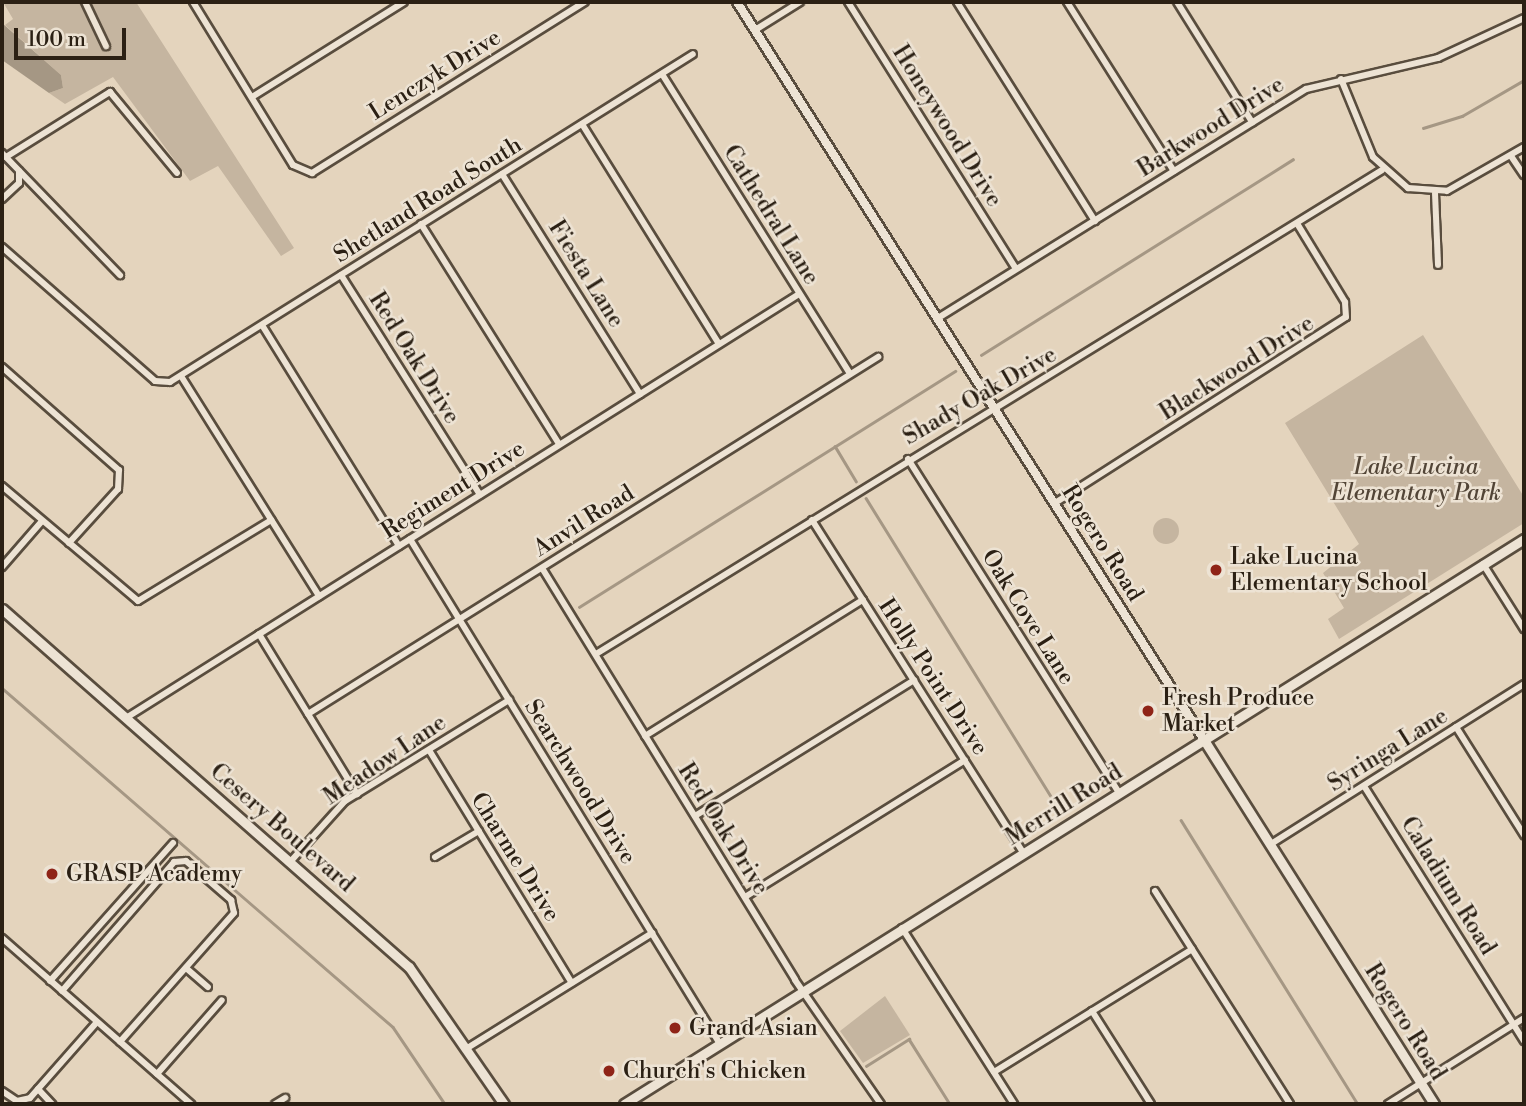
<!DOCTYPE html>
<html>
<head>
<meta charset="utf-8">
<style>
  body { margin:0 }
  #map { position:relative; width:1526px; height:1106px; overflow:hidden; background:#e4d4bd; font-family:"Libre Bodoni",serif }
  div>[style] { position:absolute }
  .green>* { inset:0; background:#c5b5a0 }
  .round { border-radius:50% }
  .water>* { inset:0; background:#a59784 }
  .stream>* { height:2.5px; margin:-1.25px; padding:0 1.25px; transform-origin:1.25px; border-radius:1.25px; background:#a59784 }
  .roads { filter:drop-shadow(2px 0 #594d3e) drop-shadow(-2px 0 #594d3e) drop-shadow(0 2px #594d3e) drop-shadow(0 -2px #594d3e) }
  .minor>* { height:6px; margin:-3px; padding:0 3px; transform-origin:3px; border-radius:3px; background:#ede3d4 }
  .tertiary>* { height:8px; margin:-4px; padding:0 4px; transform-origin:4px; border-radius:4px; background:#ede3d4 }
  .secondary>* { height:9px; margin:-4.5px; padding:0 4.5px; transform-origin:4.5px; border-radius:4.5px; background:#ede3d4 }
  .dots>* { width:19px; height:19px; translate:-50% -50%; box-sizing:border-box; border:4px solid #ede3d4; border-radius:50% }
  span { translate:-50% -50%; white-space:nowrap; text-align:center; line-height:1.15; -webkit-text-stroke:5px #ede3d4; paint-order:stroke }
  .street-label { font-size:23px; color:#2b2014 }
  .park-label { font-size:23px; color:#524537; font-style:italic }
  .poi-label { font-size:23px; color:#2b2014 }
  .left { translate:0 -50%; text-align:left }
  .frame { position:absolute; inset:0; border:4px solid #2b2014; pointer-events:none }
  .scale { position:absolute; left:14px; top:28px; width:112px; height:32px; box-sizing:border-box; border:4px solid #2b2014; border-top:0; padding-left:9px; font-size:21px; line-height:24px; white-space:nowrap; color:#2b2014; -webkit-text-stroke:5px #ede3d4; paint-order:stroke }
</style>
</head>
<body>
<div id="map">
  <div class="green">
    <i style="clip-path:polygon(3px 2px,136px 2px,294px 248px,281px 256px,218px 166px,190px 181px,113px 77px,65px 104px,49px 93px,63px 88px,61px 75px,5px 25px,13px 19px)"></i>
    <i style="clip-path:polygon(1423px 335px,1524px 497px,1524px 523px,1339px 639px,1328px 619px,1344px 608px,1323px 573px,1359px 544px,1285px 423px)"></i>
    <i class="round" style="left:1153px;top:518px;width:26px;height:26px"></i>
    <i style="clip-path:polygon(885px 996px,910px 1035px,863px 1063px,840px 1031px)"></i>
  </div>
  <div class="water">
    <i style="clip-path:polygon(2px 23px,61px 75px,63px 88px,49px 93px,2px 60px)"></i>
  </div>
  <div class="stream">
    <i style="left:1423px;top:128px;width:41px;rotate:-17.1deg"></i>
    <i style="left:1462px;top:116px;width:72px;rotate:-30.1deg"></i>
    <i style="left:981px;top:355px;width:368px;rotate:-32.1deg"></i>
    <i style="left:835px;top:446px;width:41px;rotate:59deg"></i>
    <i style="left:866px;top:498px;width:365px;rotate:58.2deg"></i>
    <i style="left:579px;top:607px;width:444px;rotate:-32.1deg"></i>
    <i style="left:2px;top:688px;width:517px;rotate:40.93deg"></i>
    <i style="left:393px;top:1027px;width:93px;rotate:56deg"></i>
    <i style="left:1181px;top:820px;width:335px;rotate:58.1deg"></i>
    <i style="left:866px;top:1066px;width:51px;rotate:-32.1deg"></i>
    <i style="left:909px;top:1039px;width:77px;rotate:57.8deg"></i>
  </div>
  <div class="roads">
    <div class="minor">
      <i style="left:85px;top:2px;width:49px;rotate:64.5deg"></i>
      <i style="left:193px;top:2px;width:191px;rotate:58.5deg"></i>
      <i style="left:293px;top:165px;width:21px;rotate:23deg"></i>
      <i style="left:312px;top:173px;width:322px;rotate:-32.1deg"></i>
      <i style="left:848px;top:2px;width:315px;rotate:57.8deg"></i>
      <i style="left:957px;top:2px;width:259px;rotate:57.8deg"></i>
      <i style="left:1067px;top:2px;width:200px;rotate:57.7deg"></i>
      <i style="left:1177px;top:2px;width:142px;rotate:58deg"></i>
      <i style="left:755px;top:30px;width:53px;rotate:-31.9deg"></i>
      <i style="left:662px;top:74px;width:354px;rotate:57.9deg"></i>
      <i style="left:1341px;top:79px;width:84px;rotate:67.7deg"></i>
      <i style="left:1373px;top:157px;width:47px;rotate:41.5deg"></i>
      <i style="left:1408px;top:188px;width:39px;rotate:4deg"></i>
      <i style="left:1447px;top:191px;width:89px;rotate:-29.7deg"></i>
      <i style="left:252px;top:97px;width:179px;rotate:-32deg"></i>
      <i style="left:582px;top:124px;width:259px;rotate:58.1deg"></i>
      <i style="left:2px;top:153px;width:170px;rotate:46deg"></i>
      <i style="left:1511px;top:156px;width:23px;rotate:56deg"></i>
      <i style="left:6px;top:157px;width:123px;rotate:-32deg"></i>
      <i style="left:110px;top:92px;width:105px;rotate:50.4deg"></i>
      <i style="left:502px;top:174px;width:260px;rotate:57.9deg"></i>
      <i style="left:1435px;top:193px;width:72px;rotate:87.6deg"></i>
      <i style="left:2px;top:199px;width:23px;rotate:-43deg"></i>
      <i style="left:19px;top:183px;width:12px;rotate:-90deg"></i>
      <i style="left:421px;top:224px;width:260px;rotate:57.9deg"></i>
      <i style="left:2px;top:247px;width:203px;rotate:41.2deg"></i>
      <i style="left:155px;top:381px;width:15px;rotate:4deg"></i>
      <i style="left:170px;top:382px;width:617px;rotate:-32.09deg"></i>
      <i style="left:341px;top:275px;width:260px;rotate:57.7deg"></i>
      <i style="left:938px;top:318px;width:433px;rotate:-31.9deg"></i>
      <i style="left:1306px;top:89px;width:136px;rotate:-13.2deg"></i>
      <i style="left:1438px;top:58px;width:95px;rotate:-24.9deg"></i>
      <i style="left:262px;top:325px;width:260px;rotate:58.2deg"></i>
      <i style="left:2px;top:367px;width:156px;rotate:41.4deg"></i>
      <i style="left:119px;top:470px;width:19px;rotate:93deg"></i>
      <i style="left:118px;top:489px;width:73px;rotate:132.2deg"></i>
      <i style="left:181px;top:376px;width:260px;rotate:57.9deg"></i>
      <i style="left:908px;top:459px;width:395px;rotate:57.7deg"></i>
      <i style="left:2px;top:486px;width:178px;rotate:40.2deg"></i>
      <i style="left:138px;top:601px;width:156px;rotate:-31.3deg"></i>
      <i style="left:1055px;top:503px;width:345px;rotate:-32.6deg"></i>
      <i style="left:1346px;top:317px;width:15px;rotate:-94deg"></i>
      <i style="left:1345px;top:302px;width:90px;rotate:-121.4deg"></i>
      <i style="left:812px;top:520px;width:394px;rotate:57.6deg"></i>
      <i style="left:410px;top:539px;width:593px;rotate:58.46deg"></i>
      <i style="left:1483px;top:564px;width:77px;rotate:57.8deg"></i>
      <i style="left:2px;top:567px;width:61px;rotate:-49deg"></i>
      <i style="left:542px;top:568px;width:483px;rotate:58.4deg"></i>
      <i style="left:795px;top:980px;width:151px;rotate:55.3deg"></i>
      <i style="left:259px;top:634px;width:188px;rotate:58.5deg"></i>
      <i style="left:596px;top:654px;width:923px;rotate:-31.62deg"></i>
      <i style="left:308px;top:714px;width:673px;rotate:-32.06deg"></i>
      <i style="left:126px;top:718px;width:795px;rotate:-32.21deg"></i>
      <i style="left:1456px;top:727px;width:128px;rotate:57.8deg"></i>
      <i style="left:645px;top:736px;width:257px;rotate:-32deg"></i>
      <i style="left:429px;top:750px;width:273px;rotate:58.5deg"></i>
      <i style="left:1364px;top:786px;width:301px;rotate:57.9deg"></i>
      <i style="left:695px;top:816px;width:258px;rotate:-31.8deg"></i>
      <i style="left:1271px;top:844px;width:299px;rotate:-32.3deg"></i>
      <i style="left:435px;top:857px;width:51px;rotate:-30.6deg"></i>
      <i style="left:291px;top:861px;width:81px;rotate:-48deg"></i>
      <i style="left:345px;top:801px;width:193px;rotate:-31.6deg"></i>
      <i style="left:1155px;top:891px;width:252px;rotate:57.6deg"></i>
      <i style="left:745px;top:897px;width:259px;rotate:-31.9deg"></i>
      <i style="left:902px;top:928px;width:209px;rotate:57.5deg"></i>
      <i style="left:2px;top:938px;width:252px;rotate:41.3deg"></i>
      <i style="left:186px;top:968px;width:29px;rotate:41deg"></i>
      <i style="left:50px;top:981px;width:185px;rotate:-48.3deg"></i>
      <i style="left:62px;top:991px;width:171px;rotate:-49deg"></i>
      <i style="left:174px;top:862px;width:12px;rotate:-5deg"></i>
      <i style="left:186px;top:861px;width:60px;rotate:40.9deg"></i>
      <i style="left:231px;top:900px;width:13px;rotate:77deg"></i>
      <i style="left:234px;top:913px;width:172px;rotate:131.5deg"></i>
      <i style="left:1092px;top:1011px;width:110px;rotate:57.6deg"></i>
      <i style="left:469px;top:1047px;width:216px;rotate:-31.9deg"></i>
      <i style="left:994px;top:1072px;width:233px;rotate:-31.8deg"></i>
      <i style="left:157px;top:1074px;width:98px;rotate:-48.7deg"></i>
      <i style="left:38px;top:1089px;width:21px;rotate:47deg"></i>
      <i style="left:2px;top:1091px;width:18px;rotate:34deg"></i>
      <i style="left:17px;top:1101px;width:13px;rotate:-13deg"></i>
      <i style="left:30px;top:1098px;width:101px;rotate:-48.6deg"></i>
      <i style="left:275px;top:1104px;width:12px;rotate:-31deg"></i>
      <i style="left:1388px;top:1104px;width:161px;rotate:-32.3deg"></i>
    </div>
    <div class="tertiary">
      <i style="left:737px;top:2px;width:873px;rotate:57.67deg"></i>
    </div>
    <div class="secondary">
      <i style="left:2px;top:609px;width:542px;rotate:41.34deg"></i>
      <i style="left:409px;top:967px;width:167px;rotate:55.3deg"></i>
      <i style="left:1204px;top:740px;width:431px;rotate:57.7deg"></i>
      <i style="left:624px;top:1104px;width:1063px;rotate:-32.12deg"></i>
    </div>
  </div>
  <div class="dots">
    <i style="left:1216px;top:570px;background:#8f2418"></i>
    <i style="left:1148px;top:711px;background:#8f2418"></i>
    <i style="left:52px;top:874px;background:#8f2418"></i>
    <i style="left:675px;top:1028px;background:#8f2418"></i>
    <i style="left:609px;top:1071px;background:#8f2418"></i>
  </div>
  <div class="street-label">
    <span style="left:435px;top:75px;rotate:-32deg">Lenczyk Drive</span>
    <span style="left:947px;top:126px;rotate:58deg">Honeywood Drive</span>
    <span style="left:1211px;top:127px;rotate:-32deg">Barkwood Drive</span>
    <span style="left:428px;top:200px;rotate:-32deg">Shetland Road South</span>
    <span style="left:771px;top:215px;rotate:58deg">Cathedral Lane</span>
    <span style="left:586px;top:274px;rotate:58deg">Fiesta Lane</span>
    <span style="left:414px;top:358px;rotate:58deg">Red Oak Drive</span>
    <span style="left:1237px;top:368px;rotate:-32deg">Blackwood Drive</span>
    <span style="left:980px;top:396px;rotate:-30deg">Shady Oak Drive</span>
    <span style="left:453px;top:490px;rotate:-32deg">Regiment Drive</span>
    <span style="left:584px;top:521px;rotate:-32deg">Anvil Road</span>
    <span style="left:1102px;top:543px;rotate:58deg">Rogero Road</span>
    <span style="left:1028px;top:617px;rotate:58deg">Oak Cove Lane</span>
    <span style="left:933px;top:677px;rotate:57deg">Holly Point Drive</span>
    <span style="left:1388px;top:750px;rotate:-32deg">Syringa Lane</span>
    <span style="left:385px;top:760px;rotate:-34deg">Meadow Lane</span>
    <span style="left:580px;top:782px;rotate:58deg">Searchwood Drive</span>
    <span style="left:1064px;top:805px;rotate:-32deg">Merrill Road</span>
    <span style="left:282px;top:828px;rotate:41deg">Cesery Boulevard</span>
    <span style="left:723px;top:829px;rotate:58deg">Red Oak Drive</span>
    <span style="left:515px;top:857px;rotate:58deg">Charme Drive</span>
    <span style="left:1448px;top:886px;rotate:58deg">Caladium Road</span>
    <span style="left:1405px;top:1022px;rotate:58deg">Rogero Road</span>
  </div>
  <div class="park-label">
    <span style="left:1416px;top:480px">Lake Lucina<br>Elementary Park</span>
  </div>
  <div class="poi-label">
    <span class="left" style="left:1230px;top:570px">Lake Lucina<br>Elementary School</span>
    <span class="left" style="left:1162px;top:711px">Fresh Produce<br>Market</span>
    <span class="left" style="left:66px;top:874px">GRASP Academy</span>
    <span class="left" style="left:689px;top:1028px">Grand Asian</span>
    <span class="left" style="left:623px;top:1071px">Church's Chicken</span>
  </div>
  <div class="frame"></div>
  <div class="scale">100 m</div>
</div>
</body>
</html>
